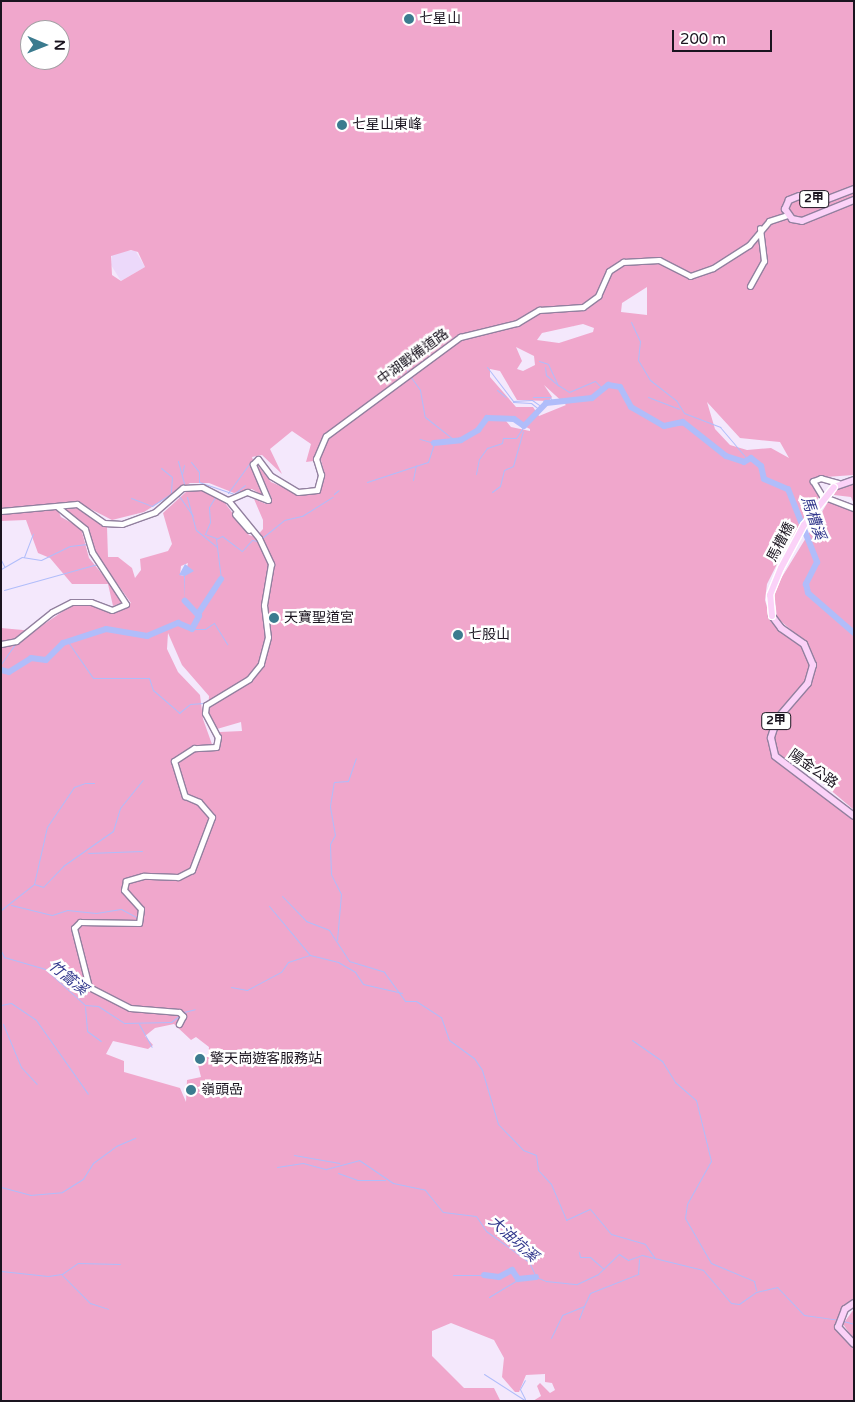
<!DOCTYPE html>
<html>
<head>
<meta charset="utf-8">
<style>
  body { margin:0 }
  #map { position:relative; width:855px; height:1402px; overflow:hidden; background:#f4e8fc; font-family:"Varela Round","Noto Sans TC",sans-serif }
  div>[style] { position:absolute }
  .built>* { inset:0; background:#ecd9fa }
  .green>* { inset:0; background:#f0a7cc }
  .water>* { inset:0; background:#b0bdfa }
  .stream>* { height:1px; margin:-0.5px; padding:0 0.5px; transform-origin:0.5px; border-radius:0.5px; background:#b0bdfa }
  .river>* { height:6px; margin:-3px; padding:0 3px; transform-origin:3px; border-radius:3px; background:#b0bdfa }
  .roads { filter:drop-shadow(1px 0 #92809f) drop-shadow(-1px 0 #92809f) drop-shadow(0 1px #92809f) drop-shadow(0 -1px #92809f) }
  .minor>* { height:5px; margin:-2.5px; padding:0 2.5px; transform-origin:2.5px; border-radius:2.5px; background:#fff }
  .major>* { height:6px; margin:-3px; padding:0 3px; transform-origin:3px; border-radius:3px; background:#fbd2f8 }
  .bridges { filter:drop-shadow(1px 0 #fff) drop-shadow(-1px 0 #fff) drop-shadow(0 1px #fff) drop-shadow(0 -1px #fff) }
  .major-bridge>* { height:6px; margin:-3px; padding:0 3px; transform-origin:3px; border-radius:3px; background:#fbd2f8 }
  .dots>* { width:14px; height:14px; translate:-50% -50%; box-sizing:border-box; border:2px solid #fff; border-radius:50% }
  span { translate:-50% -50%; white-space:nowrap; text-align:center; line-height:1.15; -webkit-text-stroke:5px #fff; paint-order:stroke }
  .shield-label span { padding:1px 4px; background:#fff; border:1px solid; border-radius:4px; -webkit-text-stroke-width:0 }
  .shield-label { font-size:12px; color:#1a141f; font-weight:700 }
  .poi-label { font-size:14px; color:#1a141f }
  .left { translate:0 -50%; text-align:left }
  .street-label { font-size:14px; color:#1a141f }
  .water-label { font-size:15px; color:#31378c; font-style:italic }
  .frame { position:absolute; inset:0; border:2px solid #1a141f; pointer-events:none }
  .north { position:absolute; left:20px; top:20px; width:50px; height:50px; box-sizing:border-box; background:#fff; border:1px solid #a3a1a5; border-radius:50%; rotate:91deg; font-size:14px; font-weight:700; line-height:20px; text-align:center; color:#1a141f }
  .north::after { content:''; display:block; margin:auto; width:18px; height:22px; background:#3b7b8f; clip-path:polygon(50% 0,100% 100%,50% 72%,0 100%) }
  .scale { position:absolute; left:672px; top:30px; width:100px; height:22px; box-sizing:border-box; border:2px solid #1a141f; border-top:0; padding-left:6px; font-size:15px; line-height:18px; white-space:nowrap; color:#1a141f; -webkit-text-stroke:4px #fff; paint-order:stroke }
</style>
</head>
<body>
<div id="map">
  <div class="built">
    <i style="clip-path:polygon(135px 250px,145px 267px,121px 281px,111px 265px,112px 253px)"></i>
  </div>
  <div class="green">
    <i style="clip-path:polygon(evenodd,1px 1px,854px 1px,854px 475px,811px 478px,819px 497px,785px 548px,767px 584px,765px 600px,771px 622px,803px 648px,810px 664px,808px 679px,769px 736px,774px 758px,854px 818px,854px 1301px,843px 1307px,836px 1325px,839px 1334px,854px 1346px,854px 1401px,533px 1401px,541px 1396px,537px 1386px,540px 1383px,550px 1393px,555px 1390px,552px 1383px,545px 1382px,545px 1374px,526px 1375px,519px 1392px,515px 1392px,502px 1377px,504px 1358px,494px 1340px,451px 1323px,432px 1331px,432px 1356px,464px 1388px,494px 1388px,500px 1400px,1px 1401px,1px 628px,34px 631px,75px 603px,93px 603px,108px 611px,131px 603px,96px 554px,89px 530px,62px 509px,80px 508px,107px 527px,108px 557px,118px 557px,132px 568px,135px 578px,141px 570px,140px 559px,168px 551px,172px 544px,163px 513px,187px 491px,206px 490px,222px 499px,249px 535px,256px 537px,263px 529px,263px 520px,254px 499px,266px 504px,272px 499px,256px 463px,271px 482px,301px 495px,321px 490px,325px 476px,321px 460px,306px 462px,311px 444px,292px 431px,270px 449px,282px 474px,262px 455px,252px 457px,265px 497px,252px 489px,234px 493px,209px 483px,190px 483px,144px 512px,112px 520px,77px 502px,55px 504px,61px 517px,81px 528px,89px 558px,125px 602px,113px 606px,108px 584px,72px 584px,50px 558px,38px 553px,26px 520px,1px 521px,1px 1px,30px 30px,60px 30px,60px 60px,30px 60px,30px 30px,1px 1px,131px 250px,138px 252px,145px 267px,121px 281px,112px 275px,111px 256px,131px 250px,1px 1px,647px 287px,647px 315px,621px 312px,622px 303px,647px 287px,1px 1px,583px 324px,594px 328px,593px 332px,559px 343px,537px 340px,542px 333px,583px 324px,1px 1px,516px 347px,534px 356px,535px 365px,523px 371px,517px 369px,522px 361px,516px 347px,1px 1px,490px 369px,500px 371px,517px 400px,549px 401px,552px 397px,544px 385px,566px 405px,539px 416px,533px 407px,516px 407px,490px 377px,490px 369px,1px 1px,707px 402px,740px 438px,780px 442px,789px 458px,771px 448px,747px 450px,730px 445px,715px 429px,707px 402px,1px 1px,512px 420px,530px 429px,530px 431px,511px 427px,506px 421px,512px 420px,1px 1px,188px 563px,184px 580px,184px 599px,184px 576px,180px 575px,181px 566px,188px 563px,1px 1px,168px 633px,182px 665px,209px 696px,208px 712px,217px 729px,241px 722px,242px 731px,220px 732px,217px 749px,214px 750px,203px 719px,200px 695px,178px 672px,167px 649px,168px 633px,1px 1px,174px 1024px,191px 1040px,196px 1037px,209px 1047px,208px 1056px,198px 1065px,201px 1077px,187px 1080px,186px 1102px,180px 1088px,124px 1072px,124px 1061px,106px 1054px,113px 1041px,148px 1049px,153px 1045px,145px 1036px,155px 1028px,174px 1024px)"></i>
    <i style="clip-path:polygon(854px 483px,854px 504px,851px 497px,834px 495px,837px 488px)"></i>
    <i style="clip-path:polygon(828px 502px,854px 510px,854px 810px,814px 776px,776px 754px,773px 741px,783px 716px,808px 689px,816px 664px,809px 645px,777px 618px,774px 590px)"></i>
    <i style="clip-path:polygon(854px 1309px,854px 1340px,843px 1324px)"></i>
  </div>
  <div class="water">
    <i style="clip-path:polygon(185px 564px,194px 571px,185px 576px,185px 601px,184px 576px,179px 575px)"></i>
  </div>
  <div class="stream">
    <i style="left:631px;top:322px;width:21px;rotate:65deg"></i>
    <i style="left:640px;top:341px;width:19px;rotate:96deg"></i>
    <i style="left:638px;top:360px;width:23px;rotate:59deg"></i>
    <i style="left:650px;top:380px;width:33px;rotate:38deg"></i>
    <i style="left:676px;top:400px;width:15px;rotate:58deg"></i>
    <i style="left:684px;top:413px;width:39px;rotate:21deg"></i>
    <i style="left:720px;top:427px;width:43px;rotate:49.7deg"></i>
    <i style="left:539px;top:361px;width:9px;rotate:18deg"></i>
    <i style="left:548px;top:364px;width:23px;rotate:65deg"></i>
    <i style="left:558px;top:385px;width:13px;rotate:32deg"></i>
    <i style="left:569px;top:392px;width:28px;rotate:-23deg"></i>
    <i style="left:595px;top:381px;width:10px;rotate:45deg"></i>
    <i style="left:487px;top:367px;width:43px;rotate:52.6deg"></i>
    <i style="left:513px;top:401px;width:19px;rotate:-3deg"></i>
    <i style="left:532px;top:400px;width:12px;rotate:35deg"></i>
    <i style="left:545px;top:367px;width:8px;rotate:83deg"></i>
    <i style="left:546px;top:375px;width:16px;rotate:40deg"></i>
    <i style="left:407px;top:370px;width:2px;rotate:63deg"></i>
    <i style="left:410px;top:376px;width:17px;rotate:54deg"></i>
    <i style="left:420px;top:390px;width:27px;rotate:80deg"></i>
    <i style="left:425px;top:417px;width:37px;rotate:38deg"></i>
    <i style="left:497px;top:390px;width:11px;rotate:38deg"></i>
    <i style="left:533px;top:397px;width:17px"></i>
    <i style="left:550px;top:397px;width:4px;rotate:63deg"></i>
    <i style="left:648px;top:397px;width:33px;rotate:21deg"></i>
    <i style="left:513px;top:402px;width:18px;rotate:3deg"></i>
    <i style="left:531px;top:403px;width:11px;rotate:38deg"></i>
    <i style="left:671px;top:424px;width:17px;rotate:3deg"></i>
    <i style="left:178px;top:461px;width:24px;rotate:75deg"></i>
    <i style="left:191px;top:462px;width:13px;rotate:51deg"></i>
    <i style="left:199px;top:472px;width:10px;rotate:90deg"></i>
    <i style="left:199px;top:482px;width:37px;rotate:19deg"></i>
    <i style="left:234px;top:494px;width:14px;rotate:-39deg"></i>
    <i style="left:161px;top:468px;width:14px;rotate:39deg"></i>
    <i style="left:172px;top:477px;width:15px;rotate:94deg"></i>
    <i style="left:182px;top:474px;width:9px;rotate:-77deg"></i>
    <i style="left:476px;top:474px;width:15px;rotate:-79deg"></i>
    <i style="left:479px;top:459px;width:14px;rotate:-54deg"></i>
    <i style="left:487px;top:448px;width:16px;rotate:-18deg"></i>
    <i style="left:502px;top:443px;width:5px;rotate:-79deg"></i>
    <i style="left:503px;top:438px;width:13px"></i>
    <i style="left:516px;top:438px;width:14px;rotate:-56deg"></i>
    <i style="left:413px;top:480px;width:15px;rotate:-79deg"></i>
    <i style="left:367px;top:482px;width:64px;rotate:-18.2deg"></i>
    <i style="left:428px;top:462px;width:20px;rotate:-72deg"></i>
    <i style="left:434px;top:443px;width:15px;rotate:-164deg"></i>
    <i style="left:492px;top:492px;width:10px;rotate:-37deg"></i>
    <i style="left:500px;top:486px;width:16px;rotate:-76deg"></i>
    <i style="left:504px;top:470px;width:10px;rotate:-24deg"></i>
    <i style="left:513px;top:466px;width:36px;rotate:-74deg"></i>
    <i style="left:228px;top:493px;width:37px;rotate:-54deg"></i>
    <i style="left:334px;top:494px;width:6px;rotate:-39deg"></i>
    <i style="left:179px;top:496px;width:24px;rotate:55deg"></i>
    <i style="left:187px;top:497px;width:34px;rotate:75deg"></i>
    <i style="left:196px;top:530px;width:26px;rotate:39deg"></i>
    <i style="left:131px;top:498px;width:22px;rotate:21deg"></i>
    <i style="left:152px;top:506px;width:24px;rotate:-33deg"></i>
    <i style="left:216px;top:538px;width:12px;rotate:-160deg"></i>
    <i style="left:205px;top:534px;width:13px;rotate:-67deg"></i>
    <i style="left:210px;top:522px;width:15px;rotate:-94deg"></i>
    <i style="left:209px;top:507px;width:13px;rotate:-58deg"></i>
    <i style="left:262px;top:538px;width:28px;rotate:-39deg"></i>
    <i style="left:284px;top:520px;width:18px;rotate:-13deg"></i>
    <i style="left:302px;top:516px;width:36px;rotate:-32deg"></i>
    <i style="left:24px;top:557px;width:25px;rotate:-69deg"></i>
    <i style="left:1px;top:560px;width:7px;rotate:63deg"></i>
    <i style="left:1px;top:569px;width:24px;rotate:-30deg"></i>
    <i style="left:22px;top:557px;width:19px;rotate:9deg"></i>
    <i style="left:41px;top:560px;width:32px;rotate:-26deg"></i>
    <i style="left:70px;top:546px;width:17px;rotate:-7deg"></i>
    <i style="left:221px;top:579px;width:40px;rotate:-97.1deg"></i>
    <i style="left:216px;top:539px;width:7px;rotate:-27deg"></i>
    <i style="left:222px;top:536px;width:25px;rotate:37deg"></i>
    <i style="left:242px;top:551px;width:15px;rotate:-48deg"></i>
    <i style="left:252px;top:540px;width:5px;rotate:11deg"></i>
    <i style="left:4px;top:590px;width:97px;rotate:-15.6deg"></i>
    <i style="left:192px;top:629px;width:13px"></i>
    <i style="left:205px;top:629px;width:11px;rotate:-34deg"></i>
    <i style="left:214px;top:623px;width:25px;rotate:58deg"></i>
    <i style="left:68px;top:642px;width:44px;rotate:55.2deg"></i>
    <i style="left:93px;top:678px;width:56px"></i>
    <i style="left:149px;top:678px;width:13px;rotate:72deg"></i>
    <i style="left:153px;top:690px;width:35px;rotate:41deg"></i>
    <i style="left:179px;top:713px;width:14px;rotate:-39deg"></i>
    <i style="left:190px;top:704px;width:14px;rotate:-4deg"></i>
    <i style="left:1px;top:664px;width:24px;rotate:-55deg"></i>
    <i style="left:86px;top:783px;width:8px"></i>
    <i style="left:88px;top:853px;width:54px;rotate:-2.1deg"></i>
    <i style="left:34px;top:884px;width:58px;rotate:-77.2deg"></i>
    <i style="left:47px;top:827px;width:48px;rotate:-56deg"></i>
    <i style="left:74px;top:787px;width:12px;rotate:-20deg"></i>
    <i style="left:282px;top:896px;width:35px;rotate:46deg"></i>
    <i style="left:306px;top:921px;width:25px;rotate:21deg"></i>
    <i style="left:329px;top:930px;width:37px;rotate:57deg"></i>
    <i style="left:349px;top:961px;width:37px;rotate:17deg"></i>
    <i style="left:384px;top:972px;width:36px;rotate:54deg"></i>
    <i style="left:405px;top:1001px;width:11px"></i>
    <i style="left:416px;top:1001px;width:30px;rotate:33deg"></i>
    <i style="left:441px;top:1017px;width:24px;rotate:71deg"></i>
    <i style="left:449px;top:1040px;width:31px;rotate:36deg"></i>
    <i style="left:474px;top:1058px;width:14px;rotate:56deg"></i>
    <i style="left:482px;top:1070px;width:56px;rotate:73.5deg"></i>
    <i style="left:498px;top:1124px;width:36px;rotate:46deg"></i>
    <i style="left:523px;top:1150px;width:14px;rotate:21deg"></i>
    <i style="left:536px;top:1155px;width:15px;rotate:82deg"></i>
    <i style="left:538px;top:1170px;width:19px;rotate:47deg"></i>
    <i style="left:551px;top:1184px;width:39px;rotate:67deg"></i>
    <i style="left:566px;top:1220px;width:26px;rotate:-25deg"></i>
    <i style="left:590px;top:1209px;width:33px;rotate:50deg"></i>
    <i style="left:611px;top:1234px;width:35px;rotate:16deg"></i>
    <i style="left:645px;top:1244px;width:16px;rotate:55deg"></i>
    <i style="left:11px;top:905px;width:42px;rotate:13.7deg"></i>
    <i style="left:52px;top:915px;width:16px;rotate:-18deg"></i>
    <i style="left:67px;top:910px;width:29px;rotate:6deg"></i>
    <i style="left:96px;top:913px;width:25px;rotate:-9deg"></i>
    <i style="left:121px;top:909px;width:19px;rotate:28deg"></i>
    <i style="left:269px;top:906px;width:64px;rotate:50.1deg"></i>
    <i style="left:310px;top:955px;width:29px;rotate:14deg"></i>
    <i style="left:338px;top:962px;width:20px;rotate:30deg"></i>
    <i style="left:355px;top:972px;width:14px;rotate:56deg"></i>
    <i style="left:363px;top:984px;width:40px;rotate:13deg"></i>
    <i style="left:1px;top:910px;width:42px;rotate:-38.2deg"></i>
    <i style="left:34px;top:884px;width:9px;rotate:18deg"></i>
    <i style="left:43px;top:887px;width:29px;rotate:-46deg"></i>
    <i style="left:63px;top:866px;width:61px;rotate:-35deg"></i>
    <i style="left:113px;top:831px;width:24px;rotate:-73deg"></i>
    <i style="left:120px;top:808px;width:36px;rotate:-51deg"></i>
    <i style="left:337px;top:940px;width:46px;rotate:-85deg"></i>
    <i style="left:341px;top:894px;width:22px;rotate:-117deg"></i>
    <i style="left:331px;top:874px;width:30px;rotate:-92deg"></i>
    <i style="left:330px;top:844px;width:10px;rotate:-61deg"></i>
    <i style="left:335px;top:835px;width:29px;rotate:-100deg"></i>
    <i style="left:330px;top:806px;width:24px;rotate:-81deg"></i>
    <i style="left:334px;top:782px;width:14px;rotate:-4deg"></i>
    <i style="left:348px;top:781px;width:24px;rotate:-71deg"></i>
    <i style="left:1px;top:951px;width:7px;rotate:63deg"></i>
    <i style="left:4px;top:957px;width:43px;rotate:16.3deg"></i>
    <i style="left:45px;top:969px;width:54px;rotate:42deg"></i>
    <i style="left:85px;top:1005px;width:13px;rotate:4deg"></i>
    <i style="left:98px;top:1006px;width:31px;rotate:33deg"></i>
    <i style="left:124px;top:1023px;width:47px;rotate:-1.2deg"></i>
    <i style="left:171px;top:1022px;width:10px;rotate:-37deg"></i>
    <i style="left:231px;top:987px;width:16px;rotate:11deg"></i>
    <i style="left:247px;top:990px;width:38px;rotate:-28deg"></i>
    <i style="left:281px;top:972px;width:12px;rotate:-55deg"></i>
    <i style="left:288px;top:962px;width:23px;rotate:-18deg"></i>
    <i style="left:1px;top:1005px;width:10px;rotate:-11deg"></i>
    <i style="left:11px;top:1003px;width:30px;rotate:34deg"></i>
    <i style="left:36px;top:1020px;width:90px;rotate:54.9deg"></i>
    <i style="left:85px;top:1007px;width:24px;rotate:85deg"></i>
    <i style="left:87px;top:1031px;width:17px;rotate:36deg"></i>
    <i style="left:184px;top:1012px;width:11px;rotate:-15deg"></i>
    <i style="left:3px;top:1024px;width:47px;rotate:67.3deg"></i>
    <i style="left:21px;top:1067px;width:23px;rotate:47deg"></i>
    <i style="left:139px;top:1024px;width:26px;rotate:61deg"></i>
    <i style="left:632px;top:1040px;width:37px;rotate:35deg"></i>
    <i style="left:662px;top:1061px;width:25px;rotate:58deg"></i>
    <i style="left:675px;top:1082px;width:28px;rotate:41deg"></i>
    <i style="left:696px;top:1100px;width:63px;rotate:76.2deg"></i>
    <i style="left:711px;top:1161px;width:49px;rotate:119.2deg"></i>
    <i style="left:687px;top:1204px;width:14px;rotate:98deg"></i>
    <i style="left:685px;top:1218px;width:52px;rotate:60deg"></i>
    <i style="left:711px;top:1263px;width:47px;rotate:22.7deg"></i>
    <i style="left:754px;top:1281px;width:9px;rotate:77deg"></i>
    <i style="left:294px;top:1155px;width:46px;rotate:10.1deg"></i>
    <i style="left:277px;top:1167px;width:26px;rotate:-9deg"></i>
    <i style="left:303px;top:1163px;width:24px;rotate:15deg"></i>
    <i style="left:326px;top:1169px;width:34px;rotate:-15deg"></i>
    <i style="left:359px;top:1160px;width:41px;rotate:34.1deg"></i>
    <i style="left:393px;top:1183px;width:33px;rotate:12deg"></i>
    <i style="left:425px;top:1190px;width:28px;rotate:51deg"></i>
    <i style="left:443px;top:1212px;width:33px;rotate:7deg"></i>
    <i style="left:476px;top:1216px;width:18px;rotate:56deg"></i>
    <i style="left:486px;top:1231px;width:53px;rotate:35.8deg"></i>
    <i style="left:529px;top:1262px;width:17px;rotate:65deg"></i>
    <i style="left:536px;top:1277px;width:11px;rotate:22deg"></i>
    <i style="left:546px;top:1281px;width:31px;rotate:6deg"></i>
    <i style="left:577px;top:1284px;width:23px;rotate:-25deg"></i>
    <i style="left:598px;top:1274px;width:29px;rotate:-44deg"></i>
    <i style="left:619px;top:1254px;width:11px;rotate:34deg"></i>
    <i style="left:628px;top:1260px;width:15px;rotate:-20deg"></i>
    <i style="left:642px;top:1255px;width:63px;rotate:13.8deg"></i>
    <i style="left:703px;top:1270px;width:43px;rotate:49.7deg"></i>
    <i style="left:731px;top:1303px;width:8px;rotate:7deg"></i>
    <i style="left:739px;top:1304px;width:21px;rotate:-35deg"></i>
    <i style="left:756px;top:1292px;width:22px;rotate:-13deg"></i>
    <i style="left:777px;top:1287px;width:39px;rotate:46deg"></i>
    <i style="left:804px;top:1315px;width:35px;rotate:8deg"></i>
    <i style="left:338px;top:1173px;width:20px;rotate:20deg"></i>
    <i style="left:357px;top:1180px;width:28px"></i>
    <i style="left:1px;top:1187px;width:30px;rotate:15deg"></i>
    <i style="left:30px;top:1195px;width:32px;rotate:-5deg"></i>
    <i style="left:62px;top:1192px;width:25px;rotate:-32deg"></i>
    <i style="left:83px;top:1179px;width:19px;rotate:-58deg"></i>
    <i style="left:93px;top:1163px;width:29px;rotate:-36deg"></i>
    <i style="left:116px;top:1146px;width:21px;rotate:-23deg"></i>
    <i style="left:579px;top:1252px;width:5px;rotate:79deg"></i>
    <i style="left:580px;top:1257px;width:10px"></i>
    <i style="left:590px;top:1257px;width:18px;rotate:41deg"></i>
    <i style="left:1px;top:1271px;width:47px;rotate:6.1deg"></i>
    <i style="left:48px;top:1276px;width:14px;rotate:-8deg"></i>
    <i style="left:62px;top:1274px;width:19px;rotate:-35deg"></i>
    <i style="left:78px;top:1263px;width:42px;rotate:1.4deg"></i>
    <i style="left:62px;top:1275px;width:40px;rotate:45deg"></i>
    <i style="left:90px;top:1303px;width:19px;rotate:18deg"></i>
    <i style="left:453px;top:1275px;width:31px"></i>
    <i style="left:489px;top:1297px;width:35px;rotate:-31deg"></i>
    <i style="left:579px;top:1319px;width:14px;rotate:-69deg"></i>
    <i style="left:843px;top:1321px;width:11px;rotate:15deg"></i>
    <i style="left:551px;top:1338px;width:25px;rotate:-64deg"></i>
    <i style="left:562px;top:1315px;width:24px;rotate:-22deg"></i>
    <i style="left:584px;top:1306px;width:14px;rotate:-65deg"></i>
    <i style="left:590px;top:1293px;width:52px;rotate:-21.6deg"></i>
    <i style="left:638px;top:1274px;width:15px;rotate:-86deg"></i>
    <i style="left:484px;top:1374px;width:50px;rotate:32.7deg"></i>
    <i style="left:525px;top:1399px;width:11px;rotate:-117deg"></i>
    <i style="left:520px;top:1389px;width:10px;rotate:-61deg"></i>
  </div>
  <div class="river">
    <i style="left:434px;top:443px;width:27px;rotate:-6deg"></i>
    <i style="left:461px;top:440px;width:20px;rotate:-30deg"></i>
    <i style="left:478px;top:430px;width:15px;rotate:-53deg"></i>
    <i style="left:487px;top:418px;width:27px;rotate:2deg"></i>
    <i style="left:514px;top:419px;width:12px;rotate:35deg"></i>
    <i style="left:524px;top:426px;width:32px;rotate:-46deg"></i>
    <i style="left:546px;top:403px;width:46px;rotate:-6.2deg"></i>
    <i style="left:592px;top:398px;width:21px;rotate:-39deg"></i>
    <i style="left:608px;top:385px;width:12px;rotate:9deg"></i>
    <i style="left:620px;top:387px;width:23px;rotate:61deg"></i>
    <i style="left:631px;top:407px;width:38px;rotate:30deg"></i>
    <i style="left:664px;top:426px;width:19px;rotate:-12deg"></i>
    <i style="left:683px;top:422px;width:55px;rotate:38.3deg"></i>
    <i style="left:726px;top:456px;width:19px;rotate:18deg"></i>
    <i style="left:744px;top:462px;width:8px;rotate:-30deg"></i>
    <i style="left:751px;top:458px;width:13px;rotate:39deg"></i>
    <i style="left:761px;top:466px;width:13px;rotate:77deg"></i>
    <i style="left:764px;top:479px;width:26px;rotate:23deg"></i>
    <i style="left:788px;top:489px;width:79px;rotate:68.3deg"></i>
    <i style="left:817px;top:562px;width:25px;rotate:117deg"></i>
    <i style="left:806px;top:584px;width:9px;rotate:77deg"></i>
    <i style="left:808px;top:593px;width:61px;rotate:41deg"></i>
    <i style="left:198px;top:614px;width:42px;rotate:-56.7deg"></i>
    <i style="left:1px;top:670px;width:8px;rotate:14deg"></i>
    <i style="left:9px;top:672px;width:26px;rotate:-32deg"></i>
    <i style="left:31px;top:658px;width:15px;rotate:8deg"></i>
    <i style="left:46px;top:660px;width:24px;rotate:-45deg"></i>
    <i style="left:63px;top:643px;width:45px;rotate:-18deg"></i>
    <i style="left:106px;top:629px;width:42px;rotate:9.7deg"></i>
    <i style="left:147px;top:636px;width:34px;rotate:-23deg"></i>
    <i style="left:178px;top:623px;width:15px;rotate:23deg"></i>
    <i style="left:192px;top:629px;width:15px;rotate:-62deg"></i>
    <i style="left:199px;top:616px;width:21px;rotate:-133deg"></i>
    <i style="left:484px;top:1275px;width:15px;rotate:8deg"></i>
    <i style="left:499px;top:1277px;width:15px;rotate:-28deg"></i>
    <i style="left:512px;top:1270px;width:11px;rotate:56deg"></i>
    <i style="left:518px;top:1279px;width:18px;rotate:-6deg"></i>
  </div>
  <div class="roads">
    <div class="minor">
      <i style="left:750px;top:286px;width:29px;rotate:-61deg"></i>
      <i style="left:764px;top:261px;width:33px;rotate:-97deg"></i>
      <i style="left:838px;top:483px;width:18px;rotate:-164deg"></i>
      <i style="left:821px;top:478px;width:9px;rotate:159deg"></i>
      <i style="left:813px;top:481px;width:17px;rotate:59deg"></i>
      <i style="left:822px;top:496px;width:34px;rotate:21deg"></i>
      <i style="left:228px;top:500px;width:21px;rotate:-23deg"></i>
      <i style="left:247px;top:492px;width:22px;rotate:21deg"></i>
      <i style="left:268px;top:500px;width:39px;rotate:-113deg"></i>
      <i style="left:253px;top:464px;width:7px;rotate:-45deg"></i>
      <i style="left:258px;top:459px;width:21px;rotate:53deg"></i>
      <i style="left:271px;top:476px;width:31px;rotate:31deg"></i>
      <i style="left:298px;top:492px;width:19px;rotate:-6deg"></i>
      <i style="left:317px;top:490px;width:16px;rotate:-75deg"></i>
      <i style="left:321px;top:475px;width:17px;rotate:-107deg"></i>
      <i style="left:316px;top:459px;width:25px;rotate:-67deg"></i>
      <i style="left:326px;top:436px;width:167px;rotate:-36.5deg"></i>
      <i style="left:460px;top:337px;width:59px;rotate:-13.8deg"></i>
      <i style="left:517px;top:323px;width:26px;rotate:-31deg"></i>
      <i style="left:539px;top:310px;width:44px;rotate:-3.9deg"></i>
      <i style="left:583px;top:307px;width:19px;rotate:-36deg"></i>
      <i style="left:598px;top:296px;width:27px;rotate:-66deg"></i>
      <i style="left:609px;top:271px;width:17px;rotate:-33deg"></i>
      <i style="left:623px;top:262px;width:36px;rotate:-3deg"></i>
      <i style="left:659px;top:260px;width:35px;rotate:27deg"></i>
      <i style="left:690px;top:276px;width:24px;rotate:-19deg"></i>
      <i style="left:713px;top:268px;width:43px;rotate:-32.6deg"></i>
      <i style="left:749px;top:245px;width:31px;rotate:-50deg"></i>
      <i style="left:769px;top:221px;width:19px;rotate:-18deg"></i>
      <i style="left:1px;top:511px;width:76px;rotate:-5.3deg"></i>
      <i style="left:77px;top:504px;width:33px;rotate:35deg"></i>
      <i style="left:104px;top:523px;width:18px;rotate:3deg"></i>
      <i style="left:122px;top:524px;width:35px;rotate:-20deg"></i>
      <i style="left:155px;top:512px;width:37px;rotate:-41deg"></i>
      <i style="left:183px;top:488px;width:19px;rotate:-3deg"></i>
      <i style="left:202px;top:487px;width:29px;rotate:27deg"></i>
      <i style="left:228px;top:500px;width:49px;rotate:50.8deg"></i>
      <i style="left:259px;top:538px;width:29px;rotate:65deg"></i>
      <i style="left:271px;top:564px;width:42px;rotate:99.7deg"></i>
      <i style="left:264px;top:605px;width:32px;rotate:83deg"></i>
      <i style="left:268px;top:637px;width:28px;rotate:105deg"></i>
      <i style="left:261px;top:664px;width:19px;rotate:129deg"></i>
      <i style="left:249px;top:679px;width:50px;rotate:148.8deg"></i>
      <i style="left:206px;top:705px;width:8px;rotate:97deg"></i>
      <i style="left:205px;top:713px;width:27px;rotate:62deg"></i>
      <i style="left:218px;top:737px;width:10px;rotate:101deg"></i>
      <i style="left:216px;top:747px;width:22px;rotate:177deg"></i>
      <i style="left:194px;top:748px;width:24px;rotate:147deg"></i>
      <i style="left:174px;top:761px;width:37px;rotate:73deg"></i>
      <i style="left:185px;top:796px;width:15px;rotate:23deg"></i>
      <i style="left:199px;top:802px;width:20px;rotate:49deg"></i>
      <i style="left:212px;top:817px;width:57px;rotate:110.7deg"></i>
      <i style="left:192px;top:870px;width:16px;rotate:153deg"></i>
      <i style="left:178px;top:877px;width:35px;rotate:-178deg"></i>
      <i style="left:143px;top:876px;width:18px;rotate:164deg"></i>
      <i style="left:126px;top:881px;width:9px;rotate:103deg"></i>
      <i style="left:124px;top:890px;width:25px;rotate:48deg"></i>
      <i style="left:141px;top:909px;width:14px;rotate:98deg"></i>
      <i style="left:139px;top:923px;width:59px;rotate:-179deg"></i>
      <i style="left:80px;top:922px;width:8px;rotate:135deg"></i>
      <i style="left:74px;top:928px;width:61px;rotate:75.7deg"></i>
      <i style="left:89px;top:987px;width:46px;rotate:27.1deg"></i>
      <i style="left:130px;top:1008px;width:49px;rotate:4.7deg"></i>
      <i style="left:179px;top:1012px;width:6px;rotate:45deg"></i>
      <i style="left:183px;top:1016px;width:9px;rotate:117deg"></i>
      <i style="left:235px;top:514px;width:21px;rotate:49deg"></i>
      <i style="left:1px;top:644px;width:15px;rotate:-11deg"></i>
      <i style="left:16px;top:641px;width:46px;rotate:-38.9deg"></i>
      <i style="left:52px;top:612px;width:22px;rotate:-27deg"></i>
      <i style="left:72px;top:602px;width:19px"></i>
      <i style="left:91px;top:602px;width:22px;rotate:21deg"></i>
      <i style="left:112px;top:610px;width:15px;rotate:-23deg"></i>
      <i style="left:126px;top:604px;width:62px;rotate:-123.2deg"></i>
      <i style="left:92px;top:552px;width:24px;rotate:-107deg"></i>
      <i style="left:85px;top:529px;width:36px;rotate:-141deg"></i>
    </div>
    <div class="major">
      <i style="left:854px;top:189px;width:30px;rotate:159deg"></i>
      <i style="left:826px;top:200px;width:27px;rotate:-172deg"></i>
      <i style="left:799px;top:196px;width:11px;rotate:158deg"></i>
      <i style="left:789px;top:200px;width:10px;rotate:114deg"></i>
      <i style="left:785px;top:209px;width:12px;rotate:55deg"></i>
      <i style="left:792px;top:219px;width:10px;rotate:11deg"></i>
      <i style="left:802px;top:221px;width:56px;rotate:-22deg"></i>
      <i style="left:834px;top:487px;width:21px;rotate:-19deg"></i>
      <i style="left:772px;top:616px;width:15px;rotate:53deg"></i>
      <i style="left:781px;top:628px;width:28px;rotate:35deg"></i>
      <i style="left:804px;top:644px;width:23px;rotate:67deg"></i>
      <i style="left:813px;top:665px;width:19px;rotate:106deg"></i>
      <i style="left:808px;top:683px;width:48px;rotate:130.7deg"></i>
      <i style="left:777px;top:719px;width:20px;rotate:108deg"></i>
      <i style="left:771px;top:738px;width:18px;rotate:77deg"></i>
      <i style="left:775px;top:756px;width:99px;rotate:37.2deg"></i>
      <i style="left:854px;top:1303px;width:11px;rotate:146deg"></i>
      <i style="left:845px;top:1309px;width:19px;rotate:111deg"></i>
      <i style="left:838px;top:1327px;width:23px;rotate:47deg"></i>
    </div>
  </div>
  <div class="bridges">
    <div class="major-bridge">
      <i style="left:772px;top:616px;width:21px;rotate:-95deg"></i>
      <i style="left:770px;top:595px;width:29px;rotate:-68deg"></i>
      <i style="left:781px;top:568px;width:49px;rotate:-61.9deg"></i>
      <i style="left:804px;top:525px;width:48px;rotate:-51.7deg"></i>
    </div>
  </div>
  <div class="dots">
    <i style="left:409px;top:19px;background:#3b7b8f"></i>
    <i style="left:342px;top:125px;background:#3b7b8f"></i>
    <i style="left:274px;top:618px;background:#3b7b8f"></i>
    <i style="left:458px;top:635px;background:#3b7b8f"></i>
    <i style="left:200px;top:1059px;background:#3b7b8f"></i>
    <i style="left:191px;top:1090px;background:#3b7b8f"></i>
  </div>
  <div class="shield-label">
    <span style="left:814px;top:199px">2甲</span>
    <span style="left:776px;top:721px">2甲</span>
  </div>
  <div class="poi-label">
    <span class="left" style="left:419px;top:19px">七星山</span>
    <span class="left" style="left:352px;top:125px">七星山東峰</span>
    <span class="left" style="left:284px;top:618px">天寶聖道宮</span>
    <span class="left" style="left:468px;top:635px">七股山</span>
    <span class="left" style="left:210px;top:1059px">擎天崗遊客服務站</span>
    <span class="left" style="left:201px;top:1090px">嶺頭喦</span>
  </div>
  <div class="street-label">
    <span style="left:413px;top:357px;rotate:-36deg">中湖戰備道路</span>
    <span style="left:781px;top:542px;rotate:-62deg">馬槽橋</span>
    <span style="left:813px;top:769px;rotate:35deg">陽金公路</span>
  </div>
  <div class="water-label">
    <span style="left:813px;top:518px;rotate:71deg">馬槽溪</span>
    <span style="left:68px;top:978px;rotate:39deg">竹篙溪</span>
    <span style="left:513px;top:1239px;rotate:42deg">大油坑溪</span>
  </div>
  <div class="frame"></div>
  <div class="north">N</div>
  <div class="scale">200 m</div>
</div>
</body>
</html>
